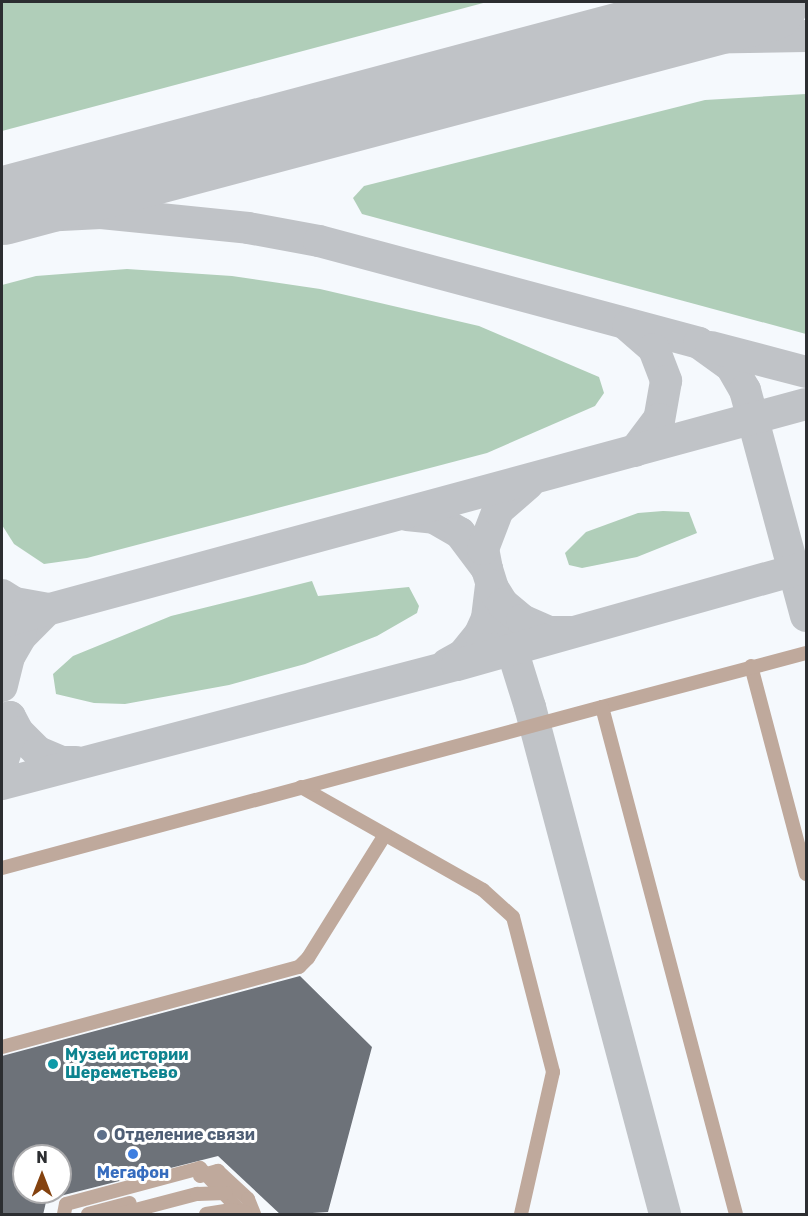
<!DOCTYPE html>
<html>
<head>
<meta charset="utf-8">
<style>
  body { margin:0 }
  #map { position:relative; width:808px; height:1216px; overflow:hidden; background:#f5f9fd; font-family:Rubik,sans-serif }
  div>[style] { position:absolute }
  .green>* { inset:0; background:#b0ceb9 }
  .taxiway>* { height:32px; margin:-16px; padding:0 16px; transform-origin:16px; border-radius:16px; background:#c0c3c7 }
  .runway>* { height:78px; margin:-39px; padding:0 39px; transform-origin:39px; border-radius:39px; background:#c0c3c7 }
  .building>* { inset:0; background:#6d7279 }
  .minor>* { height:14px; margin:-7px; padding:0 7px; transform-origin:7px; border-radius:7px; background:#bfa99c }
  .dots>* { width:16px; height:16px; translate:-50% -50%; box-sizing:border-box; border:3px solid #fff; border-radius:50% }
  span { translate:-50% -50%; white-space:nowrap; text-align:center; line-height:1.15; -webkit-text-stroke:6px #fff; paint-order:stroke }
  .culture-label { font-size:16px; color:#0d838f; font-weight:700 }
  .left { translate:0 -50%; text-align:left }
  .service-label { font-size:16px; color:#4e5e75; font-weight:700 }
  .shop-label { font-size:16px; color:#366cbe; font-weight:700 }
  .frame { position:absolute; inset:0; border:3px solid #2c2e31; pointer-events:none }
  .north { position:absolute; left:12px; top:1144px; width:60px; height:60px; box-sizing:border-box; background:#fff; border:2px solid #ababad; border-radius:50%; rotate:0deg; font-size:16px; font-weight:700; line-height:24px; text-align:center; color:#2c2e31 }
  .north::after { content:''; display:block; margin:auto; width:21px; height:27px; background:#84420f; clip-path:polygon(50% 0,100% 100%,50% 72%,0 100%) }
</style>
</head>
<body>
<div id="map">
  <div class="green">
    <i style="clip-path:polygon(2px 2px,487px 2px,2px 131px)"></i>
    <i style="clip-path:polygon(806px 94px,806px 334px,362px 214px,353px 198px,364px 186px,705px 100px)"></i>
    <i style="clip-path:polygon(127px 269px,232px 276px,320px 289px,479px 326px,599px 377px,604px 393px,595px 406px,487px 453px,87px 558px,44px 564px,14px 544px,2px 525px,2px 285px,36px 276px)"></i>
    <i style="clip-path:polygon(663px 511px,689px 512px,697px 533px,637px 557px,582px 568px,569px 565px,565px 553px,586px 532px,638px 513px)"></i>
    <i style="clip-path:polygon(312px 581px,318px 596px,409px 587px,419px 606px,417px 613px,377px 636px,305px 664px,229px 685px,125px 704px,94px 703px,56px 694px,53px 674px,73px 656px,171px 616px)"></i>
  </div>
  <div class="taxiway">
    <i style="left:576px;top:53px;width:112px;rotate:-7.7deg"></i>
    <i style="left:687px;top:38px;width:119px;rotate:-1deg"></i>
    <i style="left:2px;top:218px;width:99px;rotate:-2.9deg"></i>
    <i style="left:101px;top:213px;width:148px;rotate:5.8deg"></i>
    <i style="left:248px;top:228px;width:72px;rotate:10.4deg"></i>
    <i style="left:319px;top:241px;width:393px;rotate:15deg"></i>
    <i style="left:699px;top:343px;width:39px;rotate:36deg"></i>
    <i style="left:731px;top:366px;width:28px;rotate:60deg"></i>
    <i style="left:745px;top:390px;width:234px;rotate:74.9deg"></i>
    <i style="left:628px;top:326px;width:35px;rotate:41deg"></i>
    <i style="left:654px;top:349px;width:34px;rotate:69deg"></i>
    <i style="left:666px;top:381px;width:39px;rotate:100deg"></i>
    <i style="left:659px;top:419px;width:40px;rotate:127deg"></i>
    <i style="left:711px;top:347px;width:98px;rotate:14.7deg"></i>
    <i style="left:407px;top:515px;width:27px;rotate:6deg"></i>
    <i style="left:434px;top:518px;width:30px;rotate:30deg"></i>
    <i style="left:460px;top:533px;width:45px;rotate:53.1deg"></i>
    <i style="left:487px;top:569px;width:145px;rotate:72.7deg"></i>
    <i style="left:530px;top:707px;width:525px;rotate:75.09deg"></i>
    <i style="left:487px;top:569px;width:20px;rotate:-101deg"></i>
    <i style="left:483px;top:549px;width:42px;rotate:-69deg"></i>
    <i style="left:498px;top:510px;width:40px;rotate:-41deg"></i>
    <i style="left:2px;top:595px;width:15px;rotate:32deg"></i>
    <i style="left:15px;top:603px;width:34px;rotate:10deg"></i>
    <i style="left:48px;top:609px;width:38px;rotate:135deg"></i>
    <i style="left:21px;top:636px;width:24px;rotate:120deg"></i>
    <i style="left:9px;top:657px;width:30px;rotate:104deg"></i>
    <i style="left:2px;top:622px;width:833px;rotate:-15.17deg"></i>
    <i style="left:447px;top:664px;width:18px;rotate:-29deg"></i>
    <i style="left:463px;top:655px;width:27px;rotate:-51deg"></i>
    <i style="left:480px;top:634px;width:17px;rotate:-66deg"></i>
    <i style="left:487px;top:618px;width:33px;rotate:-83deg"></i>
    <i style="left:491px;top:585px;width:22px;rotate:58deg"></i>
    <i style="left:503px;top:604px;width:25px;rotate:40deg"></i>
    <i style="left:522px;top:620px;width:30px;rotate:24deg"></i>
    <i style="left:549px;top:632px;width:21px"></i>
    <i style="left:2px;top:763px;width:28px;rotate:-72deg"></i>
    <i style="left:11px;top:736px;width:19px;rotate:-93deg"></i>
    <i style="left:10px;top:717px;width:17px;rotate:62deg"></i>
    <i style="left:18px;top:732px;width:28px;rotate:45deg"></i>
    <i style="left:38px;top:752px;width:25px;rotate:23deg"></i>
    <i style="left:61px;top:762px;width:15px"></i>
    <i style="left:2px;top:784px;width:470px;rotate:-14.7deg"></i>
    <i style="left:457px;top:665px;width:362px;rotate:-15.7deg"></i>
  </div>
  <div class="runway">
    <i style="left:2px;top:206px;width:794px;rotate:-14.89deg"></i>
  </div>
  <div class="building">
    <i style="clip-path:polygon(evenodd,300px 976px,372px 1047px,328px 1212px,281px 1215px,218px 1156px,64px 1195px,46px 1202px,43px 1215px,2px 1215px,2px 1056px,300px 976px,24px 1156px,60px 1156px,60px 1192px,24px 1192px,24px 1156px)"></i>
  </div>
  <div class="minor">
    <i style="left:751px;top:666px;width:215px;rotate:75.2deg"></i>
    <i style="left:602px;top:707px;width:211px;rotate:-14.8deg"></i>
    <i style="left:301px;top:787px;width:209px;rotate:29.5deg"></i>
    <i style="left:483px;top:890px;width:40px;rotate:42deg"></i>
    <i style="left:513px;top:917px;width:160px;rotate:75.5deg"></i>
    <i style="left:553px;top:1072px;width:146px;rotate:102.7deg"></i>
    <i style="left:2px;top:868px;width:621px;rotate:-15.02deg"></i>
    <i style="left:602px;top:707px;width:524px;rotate:75.2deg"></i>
    <i style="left:2px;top:1047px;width:308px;rotate:-15.1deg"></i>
    <i style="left:299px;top:967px;width:13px;rotate:-45deg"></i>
    <i style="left:308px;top:958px;width:145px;rotate:-58deg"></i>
    <i style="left:200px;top:1176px;width:19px;rotate:-16deg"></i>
    <i style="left:218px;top:1171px;width:41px;rotate:43deg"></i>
    <i style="left:248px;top:1199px;width:16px;rotate:68deg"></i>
    <i style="left:64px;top:1214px;width:10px;rotate:-79deg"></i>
    <i style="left:66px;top:1204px;width:139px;rotate:-15deg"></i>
    <i style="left:200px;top:1168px;width:63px;rotate:46.9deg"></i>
    <i style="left:88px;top:1214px;width:43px;rotate:-14.7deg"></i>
    <i style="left:120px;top:1214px;width:80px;rotate:-14.6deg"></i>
    <i style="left:197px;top:1194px;width:29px;rotate:-2deg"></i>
    <i style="left:206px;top:1214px;width:24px;rotate:-9deg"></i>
    <i style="left:230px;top:1210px;width:15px;rotate:8deg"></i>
  </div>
  <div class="dots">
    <i style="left:53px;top:1064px;background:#0f9aa8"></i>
    <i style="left:102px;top:1135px;background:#5c6f8a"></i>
    <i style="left:133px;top:1154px;background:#3f7fe0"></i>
  </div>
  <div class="culture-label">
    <span class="left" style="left:65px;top:1064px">Музей истории<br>Шереметьево</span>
  </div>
  <div class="service-label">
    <span class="left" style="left:114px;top:1135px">Отделение связи</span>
  </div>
  <div class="shop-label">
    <span style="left:133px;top:1173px">Мегафон</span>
  </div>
  <div class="frame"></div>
  <div class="north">N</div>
</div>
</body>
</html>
